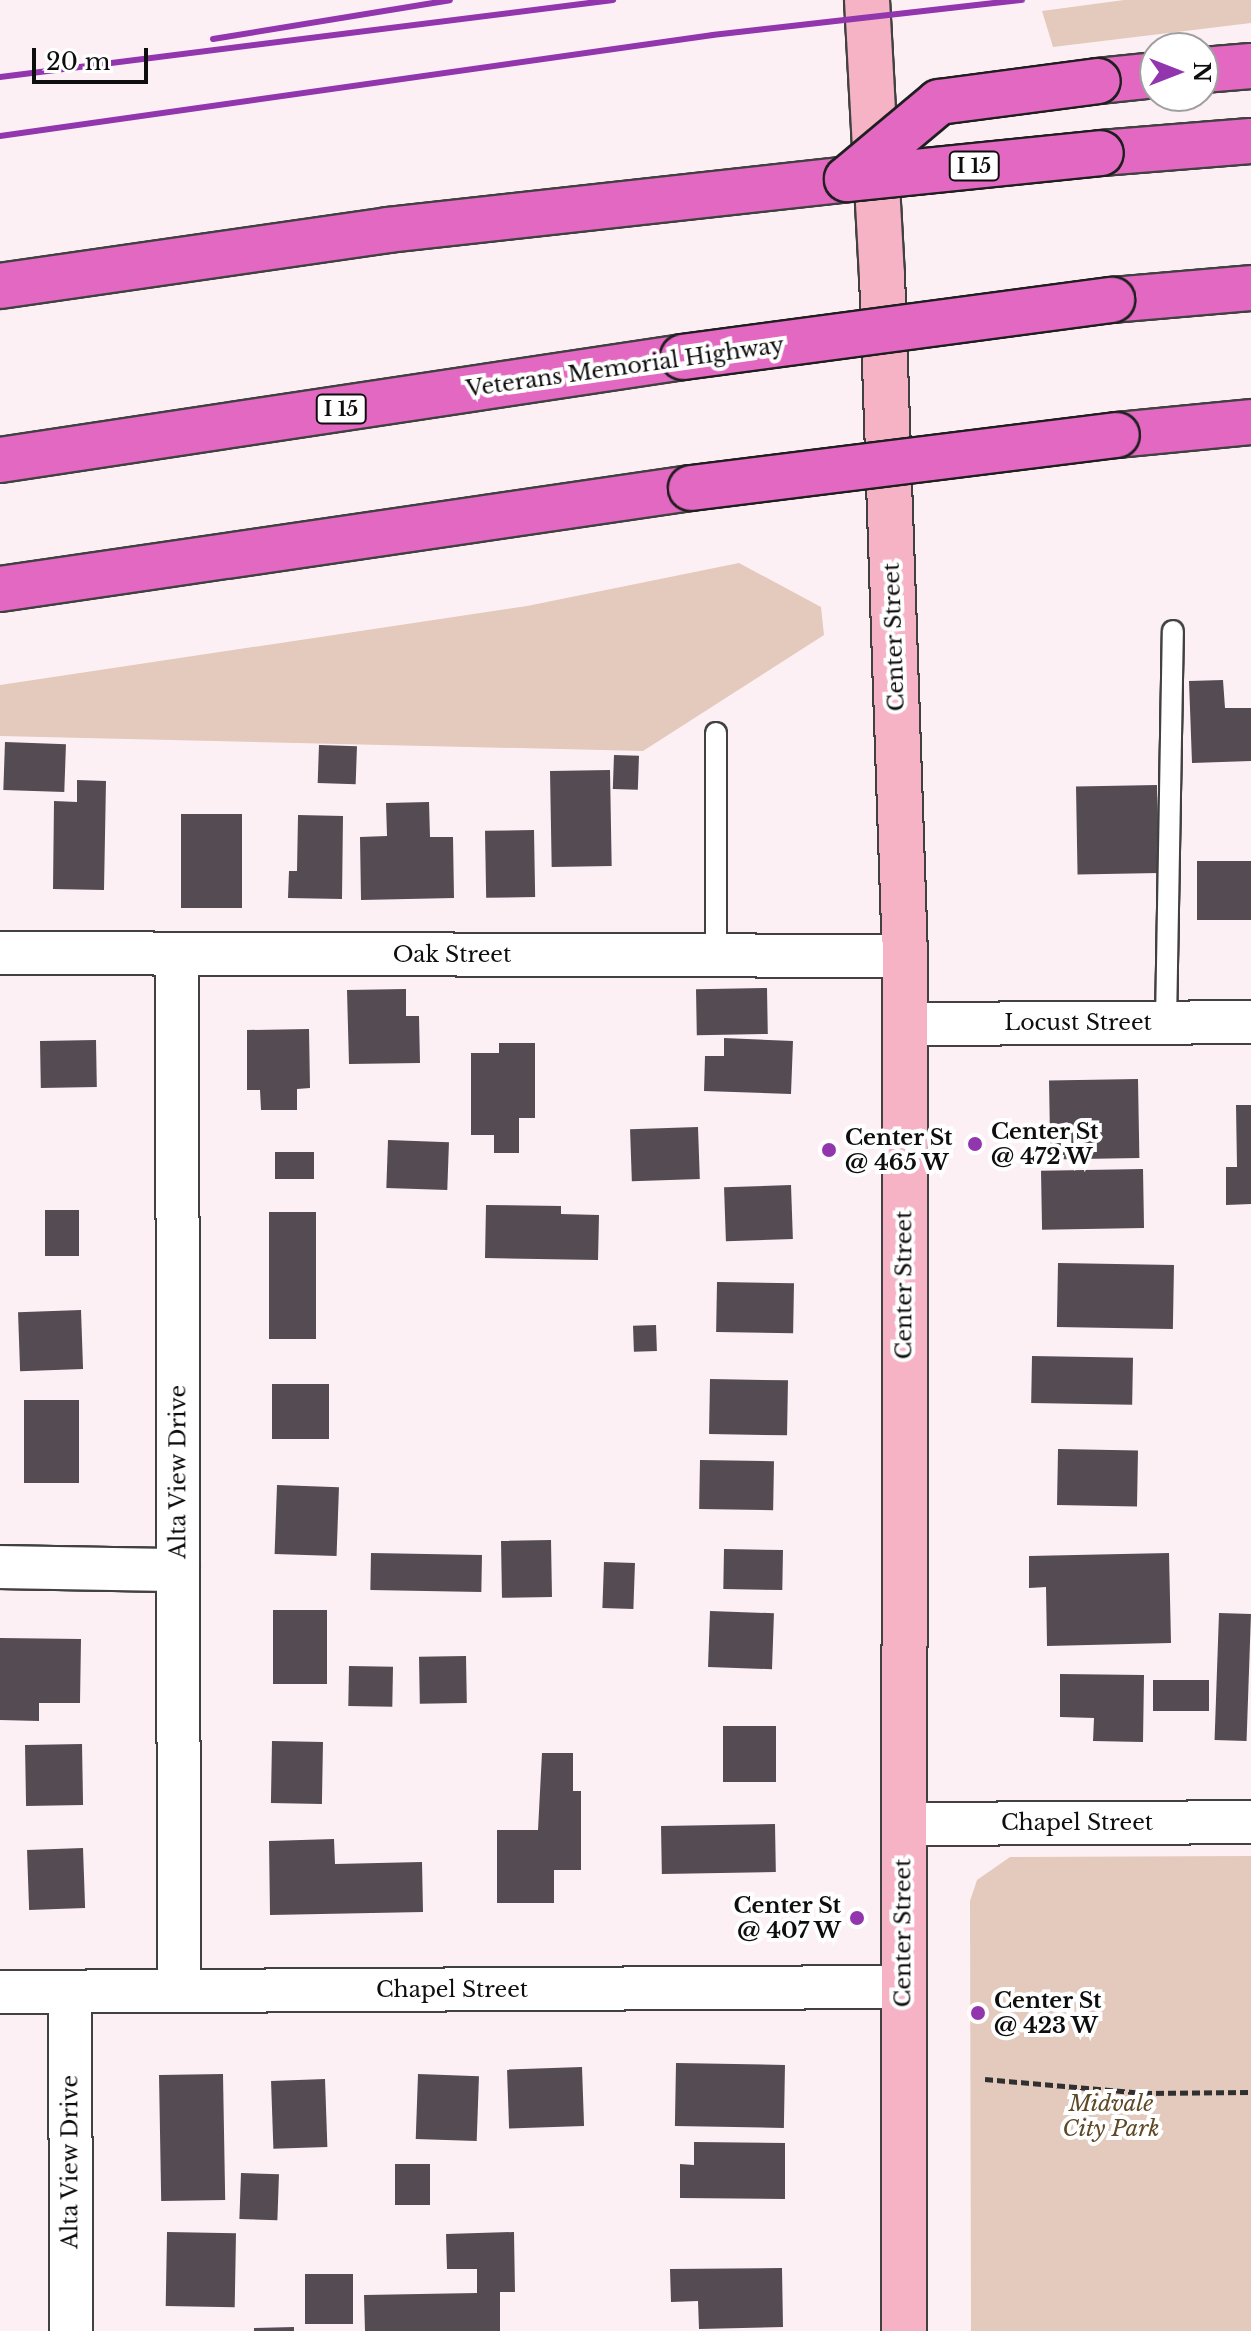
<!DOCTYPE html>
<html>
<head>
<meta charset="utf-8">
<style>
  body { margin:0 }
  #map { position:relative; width:1251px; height:2331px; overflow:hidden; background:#fdf0f5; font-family:"Libre Baskerville",serif }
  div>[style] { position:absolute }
  .green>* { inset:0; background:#e4c9bd }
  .building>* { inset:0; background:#554b53; transform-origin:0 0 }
  .path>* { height:5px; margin-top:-2.5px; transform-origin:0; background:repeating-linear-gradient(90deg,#303030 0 8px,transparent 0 12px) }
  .roads { filter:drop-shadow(2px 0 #414141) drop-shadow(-2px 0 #414141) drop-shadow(0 2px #414141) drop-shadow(0 -2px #414141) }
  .service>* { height:20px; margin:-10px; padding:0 10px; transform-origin:10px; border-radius:10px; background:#fff }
  .minor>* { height:42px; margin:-21px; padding:0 21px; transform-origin:21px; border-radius:21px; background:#fff }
  .secondary>* { height:44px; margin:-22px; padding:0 22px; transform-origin:22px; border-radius:22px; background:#f6b3c6 }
  .motorway>* { height:44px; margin:-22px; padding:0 22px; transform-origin:22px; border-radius:22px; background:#e368c2 }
  .rail>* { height:6px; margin:-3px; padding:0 3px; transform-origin:3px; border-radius:3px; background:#9236ae }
  .bridges { filter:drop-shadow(2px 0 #1f1f1f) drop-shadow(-2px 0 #1f1f1f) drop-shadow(0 2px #1f1f1f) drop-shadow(0 -2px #1f1f1f) }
  .motorway-bridge>* { height:44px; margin:-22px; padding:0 22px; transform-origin:22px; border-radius:22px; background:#e368c2 }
  .dots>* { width:22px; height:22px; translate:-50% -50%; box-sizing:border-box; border:4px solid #fff; border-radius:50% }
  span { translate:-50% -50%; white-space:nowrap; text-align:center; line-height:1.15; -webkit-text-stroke:8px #fff; paint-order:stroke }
  .shield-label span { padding:2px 6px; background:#fff; border:2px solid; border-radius:6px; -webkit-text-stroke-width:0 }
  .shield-label { font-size:20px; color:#0e0e0e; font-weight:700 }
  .street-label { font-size:22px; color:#0e0e0e }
  .poi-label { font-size:22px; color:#0e0e0e; font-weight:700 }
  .left { translate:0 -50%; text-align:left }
  .right { translate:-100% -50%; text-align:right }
  .park-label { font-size:22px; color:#5e4825; font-style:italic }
  .north { position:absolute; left:1139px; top:32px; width:80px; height:80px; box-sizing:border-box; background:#fff; border:2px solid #9f9f9f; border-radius:50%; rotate:90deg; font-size:22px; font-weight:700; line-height:32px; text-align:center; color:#0e0e0e }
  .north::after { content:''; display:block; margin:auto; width:28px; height:36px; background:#9236ae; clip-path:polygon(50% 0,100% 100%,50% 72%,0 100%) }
  .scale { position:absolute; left:32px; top:48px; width:116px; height:36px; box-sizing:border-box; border:4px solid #0e0e0e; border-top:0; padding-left:10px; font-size:24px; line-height:28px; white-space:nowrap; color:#0e0e0e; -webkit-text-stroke:6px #fff; paint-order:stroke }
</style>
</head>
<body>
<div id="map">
  <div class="green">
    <i style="clip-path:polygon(1124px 0,1251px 0,1251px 23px,1053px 47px,1042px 11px)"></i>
    <i style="clip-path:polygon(739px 563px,821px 607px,824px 635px,643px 751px,0 736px,0 685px,527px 606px)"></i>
    <i style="clip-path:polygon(1251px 1856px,1251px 2331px,971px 2331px,970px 1901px,977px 1880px,1010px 1857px)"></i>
  </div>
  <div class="building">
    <i style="clip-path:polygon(1223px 680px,1225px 708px,1251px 708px,1251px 761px,1192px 763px,1189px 681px)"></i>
    <i style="left:5px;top:742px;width:61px;height:48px;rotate:2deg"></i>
    <i style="left:319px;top:745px;width:38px;height:38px;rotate:2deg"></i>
    <i style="left:614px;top:755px;width:25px;height:34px;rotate:2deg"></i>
    <i style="left:610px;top:770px;width:96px;height:60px;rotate:89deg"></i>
    <i style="clip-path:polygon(77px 780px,106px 781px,104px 890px,53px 889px,54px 801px,77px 802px)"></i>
    <i style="left:1157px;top:785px;width:88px;height:81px;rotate:89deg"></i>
    <i style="clip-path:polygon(429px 802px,430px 837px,453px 837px,454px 898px,361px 900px,360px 837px,387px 836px,386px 803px)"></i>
    <i style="left:181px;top:814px;width:61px;height:94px"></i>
    <i style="clip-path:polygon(298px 815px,343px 816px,342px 899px,288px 898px,289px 871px,297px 871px)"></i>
    <i style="left:534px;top:830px;width:67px;height:49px;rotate:89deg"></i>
    <i style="left:1251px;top:861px;width:59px;height:54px;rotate:90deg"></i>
    <i style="left:767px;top:988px;width:46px;height:71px;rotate:89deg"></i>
    <i style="clip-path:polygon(406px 989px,406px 1016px,419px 1016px,420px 1063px,349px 1064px,347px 990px)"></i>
    <i style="clip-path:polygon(309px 1029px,310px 1088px,297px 1089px,297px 1110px,261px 1110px,260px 1090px,247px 1090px,247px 1030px)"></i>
    <i style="clip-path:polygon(724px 1038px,793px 1041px,791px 1094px,704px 1091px,705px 1056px,724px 1056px)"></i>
    <i style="left:96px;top:1040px;width:47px;height:56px;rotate:89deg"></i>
    <i style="clip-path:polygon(499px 1043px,535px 1043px,535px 1118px,519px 1118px,519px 1153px,494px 1153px,494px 1135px,471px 1135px,471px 1053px,499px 1053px)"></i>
    <i style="left:1138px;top:1079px;width:79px;height:89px;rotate:89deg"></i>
    <i style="clip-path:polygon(1236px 1105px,1251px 1105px,1251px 1204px,1226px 1205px,1226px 1167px,1237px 1167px)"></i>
    <i style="left:698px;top:1127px;width:52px;height:68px;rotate:88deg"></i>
    <i style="left:388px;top:1140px;width:61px;height:48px;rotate:2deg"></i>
    <i style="left:275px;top:1152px;width:39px;height:27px"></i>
    <i style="left:1143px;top:1169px;width:59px;height:102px;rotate:89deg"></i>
    <i style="left:791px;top:1185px;width:54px;height:67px;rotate:88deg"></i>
    <i style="clip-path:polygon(486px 1205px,561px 1206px,561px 1214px,599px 1215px,598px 1260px,485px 1258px)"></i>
    <i style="left:45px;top:1210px;width:34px;height:46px"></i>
    <i style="left:316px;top:1212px;width:127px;height:47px;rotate:90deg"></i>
    <i style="left:1058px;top:1263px;width:116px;height:64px;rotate:1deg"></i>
    <i style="left:717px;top:1282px;width:77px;height:50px;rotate:1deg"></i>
    <i style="left:81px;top:1310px;width:59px;height:63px;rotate:88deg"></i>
    <i style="left:656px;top:1325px;width:26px;height:23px;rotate:88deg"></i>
    <i style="left:1032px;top:1356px;width:101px;height:47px;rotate:1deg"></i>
    <i style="left:710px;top:1379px;width:78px;height:55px;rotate:1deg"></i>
    <i style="left:272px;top:1384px;width:57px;height:55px"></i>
    <i style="left:24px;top:1400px;width:55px;height:83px"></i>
    <i style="left:1058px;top:1449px;width:80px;height:56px;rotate:1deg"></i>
    <i style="left:700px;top:1460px;width:74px;height:49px;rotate:1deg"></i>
    <i style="left:277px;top:1485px;width:62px;height:69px;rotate:2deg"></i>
    <i style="left:551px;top:1540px;width:57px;height:50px;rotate:89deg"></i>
    <i style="left:724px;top:1549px;width:59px;height:40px;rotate:1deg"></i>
    <i style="left:371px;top:1553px;width:111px;height:37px;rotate:1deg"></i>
    <i style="clip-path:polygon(1169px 1553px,1171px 1643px,1047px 1646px,1046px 1587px,1029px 1588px,1029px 1556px)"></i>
    <i style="left:604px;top:1562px;width:31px;height:46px;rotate:2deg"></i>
    <i style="left:273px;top:1610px;width:54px;height:74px"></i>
    <i style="left:710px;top:1611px;width:64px;height:56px;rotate:2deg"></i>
    <i style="left:1219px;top:1613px;width:32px;height:127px;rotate:2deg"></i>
    <i style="clip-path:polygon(0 1638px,81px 1639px,80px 1703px,39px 1703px,39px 1721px,0 1720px)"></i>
    <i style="left:466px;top:1656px;width:47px;height:47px;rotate:89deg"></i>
    <i style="left:349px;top:1666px;width:44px;height:40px;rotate:1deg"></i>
    <i style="clip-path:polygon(1060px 1674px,1144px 1675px,1143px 1742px,1093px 1741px,1094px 1718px,1060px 1717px)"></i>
    <i style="left:1153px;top:1680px;width:56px;height:31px"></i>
    <i style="left:723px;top:1726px;width:53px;height:56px"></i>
    <i style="left:272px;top:1741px;width:51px;height:62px;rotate:1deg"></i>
    <i style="left:82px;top:1744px;width:61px;height:57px;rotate:89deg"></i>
    <i style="clip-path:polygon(542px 1753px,573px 1753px,573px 1791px,581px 1791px,581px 1870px,554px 1870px,554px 1903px,497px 1903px,497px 1830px,538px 1830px)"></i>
    <i style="left:775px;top:1824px;width:48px;height:114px;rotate:89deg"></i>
    <i style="clip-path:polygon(334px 1839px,335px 1864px,422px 1862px,423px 1912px,270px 1915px,269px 1841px)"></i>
    <i style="left:83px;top:1848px;width:60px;height:56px;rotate:88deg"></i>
    <i style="left:676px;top:2063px;width:109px;height:63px;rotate:1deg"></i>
    <i style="left:582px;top:2067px;width:59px;height:75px;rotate:88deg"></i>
    <i style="left:223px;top:2074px;width:126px;height:64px;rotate:89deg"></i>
    <i style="left:418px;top:2074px;width:61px;height:65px;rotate:2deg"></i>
    <i style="left:325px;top:2079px;width:68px;height:54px;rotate:88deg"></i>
    <i style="clip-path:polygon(694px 2142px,785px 2143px,785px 2199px,680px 2198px,680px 2164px,694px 2165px)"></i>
    <i style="left:395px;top:2164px;width:35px;height:41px"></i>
    <i style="left:241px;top:2173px;width:38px;height:46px;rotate:2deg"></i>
    <i style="left:167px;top:2232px;width:69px;height:74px;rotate:1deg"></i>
    <i style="clip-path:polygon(514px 2232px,515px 2292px,500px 2292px,500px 2331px,365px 2331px,364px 2295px,477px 2293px,477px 2269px,447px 2269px,446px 2234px)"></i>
    <i style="clip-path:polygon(782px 2268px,783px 2327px,699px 2329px,698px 2301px,671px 2302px,670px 2269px)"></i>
    <i style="left:305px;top:2274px;width:48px;height:50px"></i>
    <i style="clip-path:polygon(294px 2327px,294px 2331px,254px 2331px,254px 2328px)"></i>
  </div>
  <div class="path">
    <i style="left:985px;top:2079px;width:160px;rotate:5deg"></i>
    <i style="left:1144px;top:2093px;width:107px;rotate:-0.5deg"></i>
  </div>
  <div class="roads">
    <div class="service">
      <i style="left:716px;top:733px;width:223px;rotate:90deg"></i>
      <i style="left:1166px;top:1023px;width:392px;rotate:-89deg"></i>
    </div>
    <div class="minor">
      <i style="left:0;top:953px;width:905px;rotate:0.19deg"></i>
      <i style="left:177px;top:954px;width:1037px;rotate:89.89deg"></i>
      <i style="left:905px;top:1024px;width:346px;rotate:-0.3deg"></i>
      <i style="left:0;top:1567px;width:178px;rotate:1deg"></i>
      <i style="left:903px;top:1824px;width:348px;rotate:-0.3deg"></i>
      <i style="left:0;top:1992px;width:903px;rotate:-0.32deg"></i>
      <i style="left:70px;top:1992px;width:339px;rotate:89.8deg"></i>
    </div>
    <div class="secondary">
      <i style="left:867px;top:0;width:274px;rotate:86.9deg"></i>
      <i style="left:882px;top:274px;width:682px;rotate:88.07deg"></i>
      <i style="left:905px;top:956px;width:1375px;rotate:90.04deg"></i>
    </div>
    <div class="motorway">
      <i style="left:1203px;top:70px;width:48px;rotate:-4.8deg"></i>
      <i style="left:1098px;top:81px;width:57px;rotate:-6deg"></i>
      <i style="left:1101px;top:153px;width:150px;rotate:-4.6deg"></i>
      <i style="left:0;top:286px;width:392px;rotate:-8.2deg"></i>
      <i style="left:388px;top:230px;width:462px;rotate:-6.3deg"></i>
      <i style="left:1112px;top:300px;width:140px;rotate:-4.9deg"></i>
      <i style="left:1117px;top:435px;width:135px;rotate:-5.5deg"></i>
      <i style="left:0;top:460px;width:691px;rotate:-8.58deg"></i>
      <i style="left:0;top:589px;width:698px;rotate:-8.32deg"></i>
    </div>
  </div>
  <div class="rail">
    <i style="left:213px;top:39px;width:240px;rotate:-9.3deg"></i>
    <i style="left:0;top:77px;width:618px;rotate:-7.16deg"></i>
    <i style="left:0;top:136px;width:720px;rotate:-8.06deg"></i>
    <i style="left:713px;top:35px;width:311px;rotate:-6.5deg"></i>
  </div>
  <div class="bridges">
    <div class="motorway-bridge">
      <i style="left:847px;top:179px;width:120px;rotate:-39.9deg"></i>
      <i style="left:939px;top:102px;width:160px;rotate:-7.5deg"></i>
      <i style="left:847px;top:179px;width:255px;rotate:-5.8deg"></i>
      <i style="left:683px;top:357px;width:433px;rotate:-7.6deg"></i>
      <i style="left:691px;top:488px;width:429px;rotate:-7.1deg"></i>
    </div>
  </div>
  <div class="dots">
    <i style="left:975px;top:1144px;background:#9236ae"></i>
    <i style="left:829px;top:1150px;background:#9236ae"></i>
    <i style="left:857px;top:1918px;background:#9236ae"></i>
    <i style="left:978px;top:2013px;background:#9236ae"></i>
  </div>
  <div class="shield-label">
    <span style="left:974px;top:166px">I 15</span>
    <span style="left:341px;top:409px">I 15</span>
  </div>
  <div class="street-label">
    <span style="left:625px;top:367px;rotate:-8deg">Veterans Memorial Highway</span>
    <span style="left:894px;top:637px;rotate:-92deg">Center Street</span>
    <span style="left:452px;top:955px">Oak Street</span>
    <span style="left:1078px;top:1023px">Locust Street</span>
    <span style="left:904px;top:1285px;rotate:-90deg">Center Street</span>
    <span style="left:178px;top:1472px;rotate:-90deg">Alta View Drive</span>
    <span style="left:1077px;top:1823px">Chapel Street</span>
    <span style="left:903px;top:1933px;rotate:-90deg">Center Street</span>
    <span style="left:452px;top:1990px">Chapel Street</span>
    <span style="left:70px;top:2162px;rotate:-90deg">Alta View Drive</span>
  </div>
  <div class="poi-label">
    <span class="left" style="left:991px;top:1144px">Center St<br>@ 472 W</span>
    <span class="left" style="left:845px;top:1150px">Center St<br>@ 465 W</span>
    <span class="right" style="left:841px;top:1918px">Center St<br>@ 407 W</span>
    <span class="left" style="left:994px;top:2013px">Center St<br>@ 423 W</span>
  </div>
  <div class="park-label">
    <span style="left:1111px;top:2116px">Midvale<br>City Park</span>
  </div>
  <div class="north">N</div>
  <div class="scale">20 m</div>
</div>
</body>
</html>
